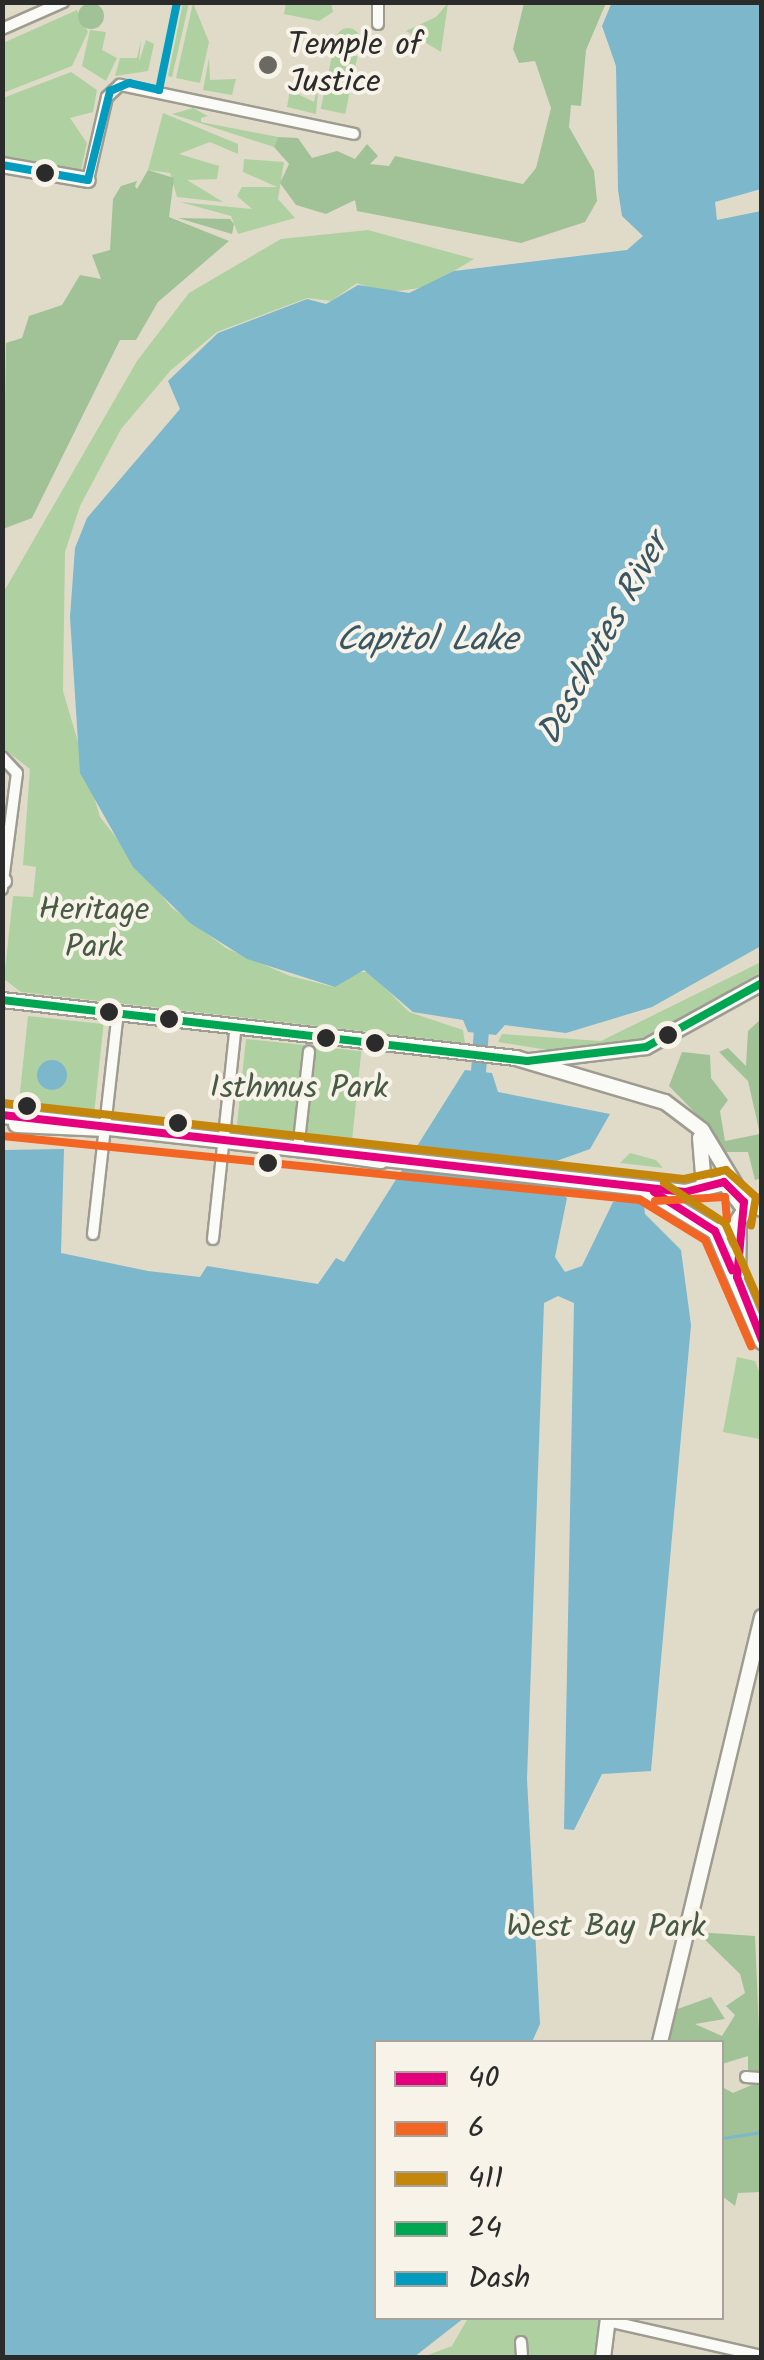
<!DOCTYPE html>
<html>
<head>
<meta charset="utf-8">
<style>
  body { margin:0 }
  #map { position:relative; width:764px; height:2360px; overflow:hidden; background:#dfdbc8; font-family:Kalam,sans-serif }
  div>[style] { position:absolute }
  .green>* { inset:0; background:#afd1a1; transform-origin:0 0 }
  .round { border-radius:50% }
  .forest>* { inset:0; background:#a1c297 }
  .water>* { inset:0; background:#7cb7cc }
  .stream>* { height:2.5px; margin:-1.25px; padding:0 1.25px; transform-origin:1.25px; border-radius:1.25px; background:#7cb7cc }
  .river>* { height:15px; margin:-7.5px; padding:0 7.5px; transform-origin:7.5px; border-radius:7.5px; background:#7cb7cc }
  .roads { filter:drop-shadow(2px 0 #9e9c91) drop-shadow(-2px 0 #9e9c91) drop-shadow(0 2px #9e9c91) drop-shadow(0 -2px #9e9c91) }
  .street>* { height:10px; margin:-5px; padding:0 5px; transform-origin:5px; border-radius:5px; background:#fafaf7 }
  .secondary>* { height:14px; margin:-7px; padding:0 7px; transform-origin:7px; border-radius:7px; background:#fafaf7 }
  .primary>* { height:15px; margin:-7.5px; padding:0 7.5px; transform-origin:7.5px; border-radius:7.5px; background:#fafaf7 }
  .bus-1>* { height:8px; margin:-4px; padding:0 4px; transform-origin:4px; border-radius:4px; background:#e5007d }
  .bus-2>* { height:8px; margin:-4px; padding:0 4px; transform-origin:4px; border-radius:4px; background:#f26522 }
  .bus-3>* { height:8px; margin:-4px; padding:0 4px; transform-origin:4px; border-radius:4px; background:#c4870b }
  .bus-4>* { height:8px; margin:-4px; padding:0 4px; transform-origin:4px; border-radius:4px; background:#00a651 }
  .bus-5>* { height:8px; margin:-4px; padding:0 4px; transform-origin:4px; border-radius:4px; background:#049cbe }
  .dots>* { width:28px; height:28px; translate:-50% -50%; box-sizing:border-box; border:5px solid #f7f3e8; border-radius:50% }
  span { translate:-50% -50%; white-space:nowrap; text-align:center; line-height:1.15; -webkit-text-stroke:8px #f7f3e8; paint-order:stroke }
  .poi-label { font-size:32px; color:#2b2b2b }
  .left { translate:0 -50%; text-align:left }
  .park-label { font-size:32px; color:#475a45 }
  .water-label { font-size:35px; color:#385664; font-style:italic }
  .frame { position:absolute; inset:0; border:5px solid #2b2b2b; pointer-events:none }
  .legend { position:absolute; left:374px; top:2040px; width:350px; height:280px; box-sizing:border-box; background:#f7f3e8; border:2px solid #a5a39c; margin:0; padding:12px 18px; list-style:none; font-size:30px; color:#2b2b2b }
  .legend li { display:flex; align-items:center; gap:20px; height:50px }
  .legend b { width:50px; border:2px solid #a5a39c }
</style>
</head>
<body>
<div id="map">
  <div class="green">
    <i style="clip-path:polygon(183px 3px,189px 3px,172px 77px,168px 76px)"></i>
    <i style="clip-path:polygon(193px 3px,209px 42px,200px 83px,176px 78px)"></i>
    <i style="clip-path:polygon(286px 3px,331px 3px,333px 12px,319px 21px,284px 14px)"></i>
    <i style="clip-path:polygon(448px 3px,441px 52px,406px 31px,436px 17px)"></i>
    <i style="clip-path:polygon(77px 10px,88px 32px,72px 66px,3px 93px,3px 43px)"></i>
    <i class="round" style="left:336px;top:28px;width:24px;height:24px"></i>
    <i style="clip-path:polygon(90px 30px,106px 32px,102px 50px,117px 58px,106px 81px,82px 66px)"></i>
    <i style="clip-path:polygon(141px 40px,139px 62px,146px 40px,154px 44px,148px 71px,115px 76px,120px 58px,137px 58px)"></i>
    <i style="left:333px;top:51px;width:25px;height:59px;rotate:12deg"></i>
    <i style="clip-path:polygon(209px 58px,210px 80px,236px 79px,232px 95px,203px 90px)"></i>
    <i style="clip-path:polygon(71px 72px,97px 90px,93px 112px,70px 118px,87px 143px,81px 170px,3px 157px,3px 98px)"></i>
    <i style="clip-path:polygon(319px 81px,316px 114px,287px 107px,290px 90px,314px 102px)"></i>
    <i style="clip-path:polygon(193px 108px,208px 116px,201px 118px,201px 122px,278px 137px,274px 147px,172px 114px)"></i>
    <i style="clip-path:polygon(163px 113px,238px 144px,238px 154px,210px 142px,179px 154px,219px 166px,217px 179px,187px 180px,223px 202px,177px 197px,170px 173px,148px 170px)"></i>
    <i style="clip-path:polygon(244px 159px,284px 162px,278px 199px,295px 218px,238px 234px,231px 216px,180px 202px,252px 209px,237px 196px,242px 187px,277px 187px,243px 172px)"></i>
    <i style="clip-path:polygon(368px 230px,474px 259px,427px 287px,384px 293px,357px 283px,331px 301px,307px 298px,217px 332px,171px 370px,121px 429px,80px 506px,65px 552px,63px 691px,100px 817px,171px 907px,226px 948px,290px 976px,334px 987px,349px 972px,369px 972px,409px 1012px,463px 1030px,465px 1043px,21px 992px,4px 979px,13px 896px,33px 897px,36px 867px,23px 865px,30px 769px,3px 748px,3px 593px,137px 361px,189px 293px,281px 239px)"></i>
    <i style="clip-path:polygon(761px 962px,761px 972px,648px 1040px,572px 1054px,498px 1042px,502px 1034px,601px 1041px)"></i>
    <i style="left:28px;top:1016px;width:76px;height:92px;rotate:6deg"></i>
    <i style="left:246px;top:1039px;width:116px;height:88px;rotate:6deg"></i>
    <i style="clip-path:polygon(630px 1153px,656px 1160px,663px 1168px,620px 1163px)"></i>
    <i style="clip-path:polygon(737px 1357px,755px 1361px,761px 1376px,761px 1458px,759px 1439px,723px 1432px)"></i>
    <i style="clip-path:polygon(468px 2318px,601px 2318px,597px 2357px,420px 2358px,452px 2346px)"></i>
  </div>
  <div class="forest">
    <i class="round" style="left:78px;top:3px;width:26px;height:26px"></i>
    <i style="clip-path:polygon(524px 3px,606px 3px,586px 50px,581px 106px,571px 105px,569px 127px,594px 171px,597px 201px,585px 222px,521px 243px,357px 211px,355px 200px,326px 214px,296px 205px,280px 183px,289px 164px,274px 147px,278px 137px,298px 138px,312px 158px,337px 151px,355px 159px,367px 144px,378px 156px,370px 164px,389px 166px,395px 156px,523px 184px,536px 168px,551px 108px,535px 61px,519px 63px,513px 49px)"></i>
    <i style="clip-path:polygon(148px 170px,174px 178px,169px 217px,229px 241px,158px 302px,136px 340px,120px 340px,32px 518px,3px 529px,6px 343px,22px 338px,29px 316px,62px 305px,80px 275px,101px 279px,92px 255px,110px 250px,113px 199px,121px 186px,137px 181px,135px 186px,137px 189px)"></i>
    <i style="clip-path:polygon(178px 218px,230px 219px,234px 224px,232px 234px)"></i>
    <i style="clip-path:polygon(761px 1019px,761px 1178px,755px 1180px,748px 1152px,719px 1152px,715px 1133px,669px 1086px,682px 1052px,710px 1055px,711px 1078px,728px 1100px,720px 1111px,725px 1141px,760px 1134px,748px 1081px,719px 1052px,728px 1048px,746px 1066px,748px 1031px)"></i>
    <i style="clip-path:polygon(697px 1932px,755px 1936px,761px 2079px,748px 2072px,748px 2056px,722px 2064px,722px 2042px,669px 2041px,672px 2011px,711px 1997px,725px 2019px,695px 2024px,722px 2036px,735px 2015px,726px 2006px,745px 1993px,740px 1974px)"></i>
    <i style="clip-path:polygon(761px 2081px,761px 2192px,738px 2193px,735px 2206px,722px 2196px,722px 2087px,733px 2093px)"></i>
  </div>
  <div class="water">
    <i style="clip-path:polygon(612px 2px,761px 3px,761px 189px,715px 202px,717px 220px,761px 211px,761px 946px,652px 1007px,566px 1033px,505px 1025px,496px 1035px,468px 1032px,463px 1020px,413px 1012px,364px 970px,335px 987px,247px 959px,190px 923px,133px 867px,80px 773px,70px 617px,75px 548px,87px 518px,180px 409px,168px 381px,218px 333px,307px 299px,326px 304px,358px 285px,409px 293px,454px 271px,627px 250px,643px 236px,622px 216px,618px 190px,616px 66px,602px 26px)"></i>
    <i class="round" style="left:37px;top:1060px;width:30px;height:30px"></i>
    <i style="clip-path:polygon(465px 1070px,492px 1073px,498px 1092px,610px 1114px,590px 1149px,548px 1164px,545px 1184px,567px 1198px,555px 1257px,565px 1272px,582px 1266px,613px 1202px,643px 1197px,645px 1214px,681px 1250px,691px 1325px,651px 1771px,602px 1774px,574px 1830px,564px 1829px,574px 1303px,558px 1296px,544px 1303px,527px 1779px,540px 2024px,532px 2042px,377px 2042px,377px 2318px,464px 2318px,414px 2357px,3px 2358px,3px 1150px,64px 1149px,61px 1253px,148px 1271px,200px 1277px,207px 1266px,318px 1284px,336px 1258px,344px 1262px)"></i>
  </div>
  <div class="stream">
    <i style="left:722px;top:2138px;width:40px;rotate:-8.5deg"></i>
  </div>
  <div class="river">
    <i style="left:478px;top:1072px;width:57px;rotate:-86deg"></i>
  </div>
  <div class="roads">
    <div class="street">
      <i style="left:378px;top:24px;width:22px;rotate:-90deg"></i>
      <i style="left:2px;top:29px;width:67px;rotate:-23.9deg"></i>
      <i style="left:88px;top:180px;width:85px;rotate:-77.1deg"></i>
      <i style="left:107px;top:97px;width:18px;rotate:-43deg"></i>
      <i style="left:120px;top:85px;width:239px;rotate:11.8deg"></i>
      <i style="left:2px;top:757px;width:22px;rotate:47deg"></i>
      <i style="left:17px;top:773px;width:117px;rotate:97.4deg"></i>
      <i style="left:298px;top:1150px;width:99px;rotate:-83.6deg"></i>
      <i style="left:93px;top:1234px;width:223px;rotate:-83.6deg"></i>
      <i style="left:213px;top:1239px;width:215px;rotate:-83.9deg"></i>
      <i style="left:746px;top:2077px;width:16px;rotate:4deg"></i>
      <i style="left:608px;top:2321px;width:158px;rotate:12.8deg"></i>
      <i style="left:521px;top:2342px;width:16px;rotate:86deg"></i>
    </div>
    <div class="secondary">
      <i style="left:2px;top:165px;width:87px;rotate:9.9deg"></i>
      <i style="left:2px;top:881px;width:2px"></i>
      <i style="left:2px;top:1000px;width:517px;rotate:6.44deg"></i>
      <i style="left:516px;top:1058px;width:155px;rotate:16.5deg"></i>
      <i style="left:665px;top:1102px;width:46px;rotate:37.1deg"></i>
      <i style="left:702px;top:1130px;width:68px;rotate:58.9deg"></i>
      <i style="left:530px;top:1061px;width:117px;rotate:-6.9deg"></i>
      <i style="left:646px;top:1047px;width:132px;rotate:-28.9deg"></i>
      <i style="left:700px;top:1138px;width:49px;rotate:85.3deg"></i>
      <i style="left:741px;top:1195px;width:25px;rotate:34deg"></i>
      <i style="left:660px;top:2042px;width:437px;rotate:-76.5deg"></i>
      <i style="left:603px;top:2358px;width:40px;rotate:-82.9deg"></i>
    </div>
    <div class="primary">
      <i style="left:2px;top:1115px;width:687px;rotate:6.43deg"></i>
      <i style="left:685px;top:1192px;width:40px;rotate:-14.4deg"></i>
      <i style="left:724px;top:1182px;width:34px;rotate:52deg"></i>
      <i style="left:745px;top:1209px;width:24px;rotate:123deg"></i>
      <i style="left:732px;top:1229px;width:17px;rotate:173deg"></i>
      <i style="left:715px;top:1231px;width:83px;rotate:-148.8deg"></i>
      <i style="left:16px;top:1124px;width:89px;rotate:2.6deg"></i>
      <i style="left:324px;top:1152px;width:57px;rotate:8.1deg"></i>
      <i style="left:715px;top:1231px;width:120px;rotate:66.9deg"></i>
      <i style="left:737px;top:1273px;width:49px;rotate:-88.8deg"></i>
    </div>
  </div>
  <div class="bus-1">
    <i style="left:2px;top:1115px;width:687px;rotate:6.43deg"></i>
    <i style="left:685px;top:1192px;width:40px;rotate:-14.4deg"></i>
    <i style="left:724px;top:1182px;width:28px;rotate:45deg"></i>
    <i style="left:744px;top:1202px;width:75px;rotate:95.3deg"></i>
    <i style="left:737px;top:1277px;width:68px;rotate:68.4deg"></i>
    <i style="left:654px;top:1192px;width:72px;rotate:32.6deg"></i>
    <i style="left:715px;top:1231px;width:43px;rotate:66.4deg"></i>
  </div>
  <div class="bus-2">
    <i style="left:2px;top:1136px;width:641px;rotate:5.73deg"></i>
    <i style="left:640px;top:1200px;width:76px;rotate:31.6deg"></i>
    <i style="left:705px;top:1240px;width:116px;rotate:66.5deg"></i>
    <i style="left:655px;top:1201px;width:70px;rotate:-3.3deg"></i>
    <i style="left:725px;top:1197px;width:23px;rotate:85deg"></i>
  </div>
  <div class="bus-3">
    <i style="left:3px;top:1103px;width:685px;rotate:6.37deg"></i>
    <i style="left:684px;top:1179px;width:43px;rotate:-12.1deg"></i>
    <i style="left:726px;top:1170px;width:40px;rotate:42deg"></i>
    <i style="left:756px;top:1197px;width:29px;rotate:100deg"></i>
    <i style="left:664px;top:1183px;width:73px;rotate:33.3deg"></i>
    <i style="left:725px;top:1223px;width:93px;rotate:66.5deg"></i>
  </div>
  <div class="bus-4">
    <i style="left:2px;top:1000px;width:529px;rotate:6.63deg"></i>
    <i style="left:527px;top:1061px;width:120px;rotate:-6.7deg"></i>
    <i style="left:646px;top:1047px;width:132px;rotate:-28.9deg"></i>
  </div>
  <div class="bus-5">
    <i style="left:159px;top:90px;width:90px;rotate:-78.4deg"></i>
    <i style="left:2px;top:165px;width:87px;rotate:9.9deg"></i>
    <i style="left:88px;top:180px;width:92px;rotate:-76.1deg"></i>
    <i style="left:110px;top:91px;width:21px;rotate:-23deg"></i>
    <i style="left:129px;top:83px;width:31px;rotate:13deg"></i>
  </div>
  <div class="dots">
    <i style="left:268px;top:65px;background:#6a6962"></i>
    <i style="left:45px;top:173px;background:#2b2b2b"></i>
    <i style="left:109px;top:1012px;background:#2b2b2b"></i>
    <i style="left:169px;top:1019px;background:#2b2b2b"></i>
    <i style="left:668px;top:1035px;background:#2b2b2b"></i>
    <i style="left:326px;top:1038px;background:#2b2b2b"></i>
    <i style="left:375px;top:1043px;background:#2b2b2b"></i>
    <i style="left:27px;top:1106px;background:#2b2b2b"></i>
    <i style="left:178px;top:1123px;background:#2b2b2b"></i>
    <i style="left:268px;top:1163px;background:#2b2b2b"></i>
  </div>
  <div class="poi-label">
    <span class="left" style="left:288px;top:65px">Temple of<br>Justice</span>
  </div>
  <div class="park-label">
    <span style="left:94px;top:930px">Heritage<br>Park</span>
    <span style="left:299px;top:1089px">Isthmus Park</span>
    <span style="left:606px;top:1928px">West Bay Park</span>
  </div>
  <div class="water-label">
    <span style="left:604px;top:640px;rotate:-61deg">Deschutes River</span>
    <span style="left:427px;top:641px">Capitol Lake</span>
  </div>
  <div class="frame"></div>
  <ul class="legend">
  <li><b style="height:12px;background:#e5007d"></b>40</li>
  <li><b style="height:12px;background:#f26522"></b>6</li>
  <li><b style="height:12px;background:#c4870b"></b>411</li>
  <li><b style="height:12px;background:#00a651"></b>24</li>
  <li><b style="height:12px;background:#049cbe"></b>Dash</li>
  </ul>
</div>
</body>
</html>
